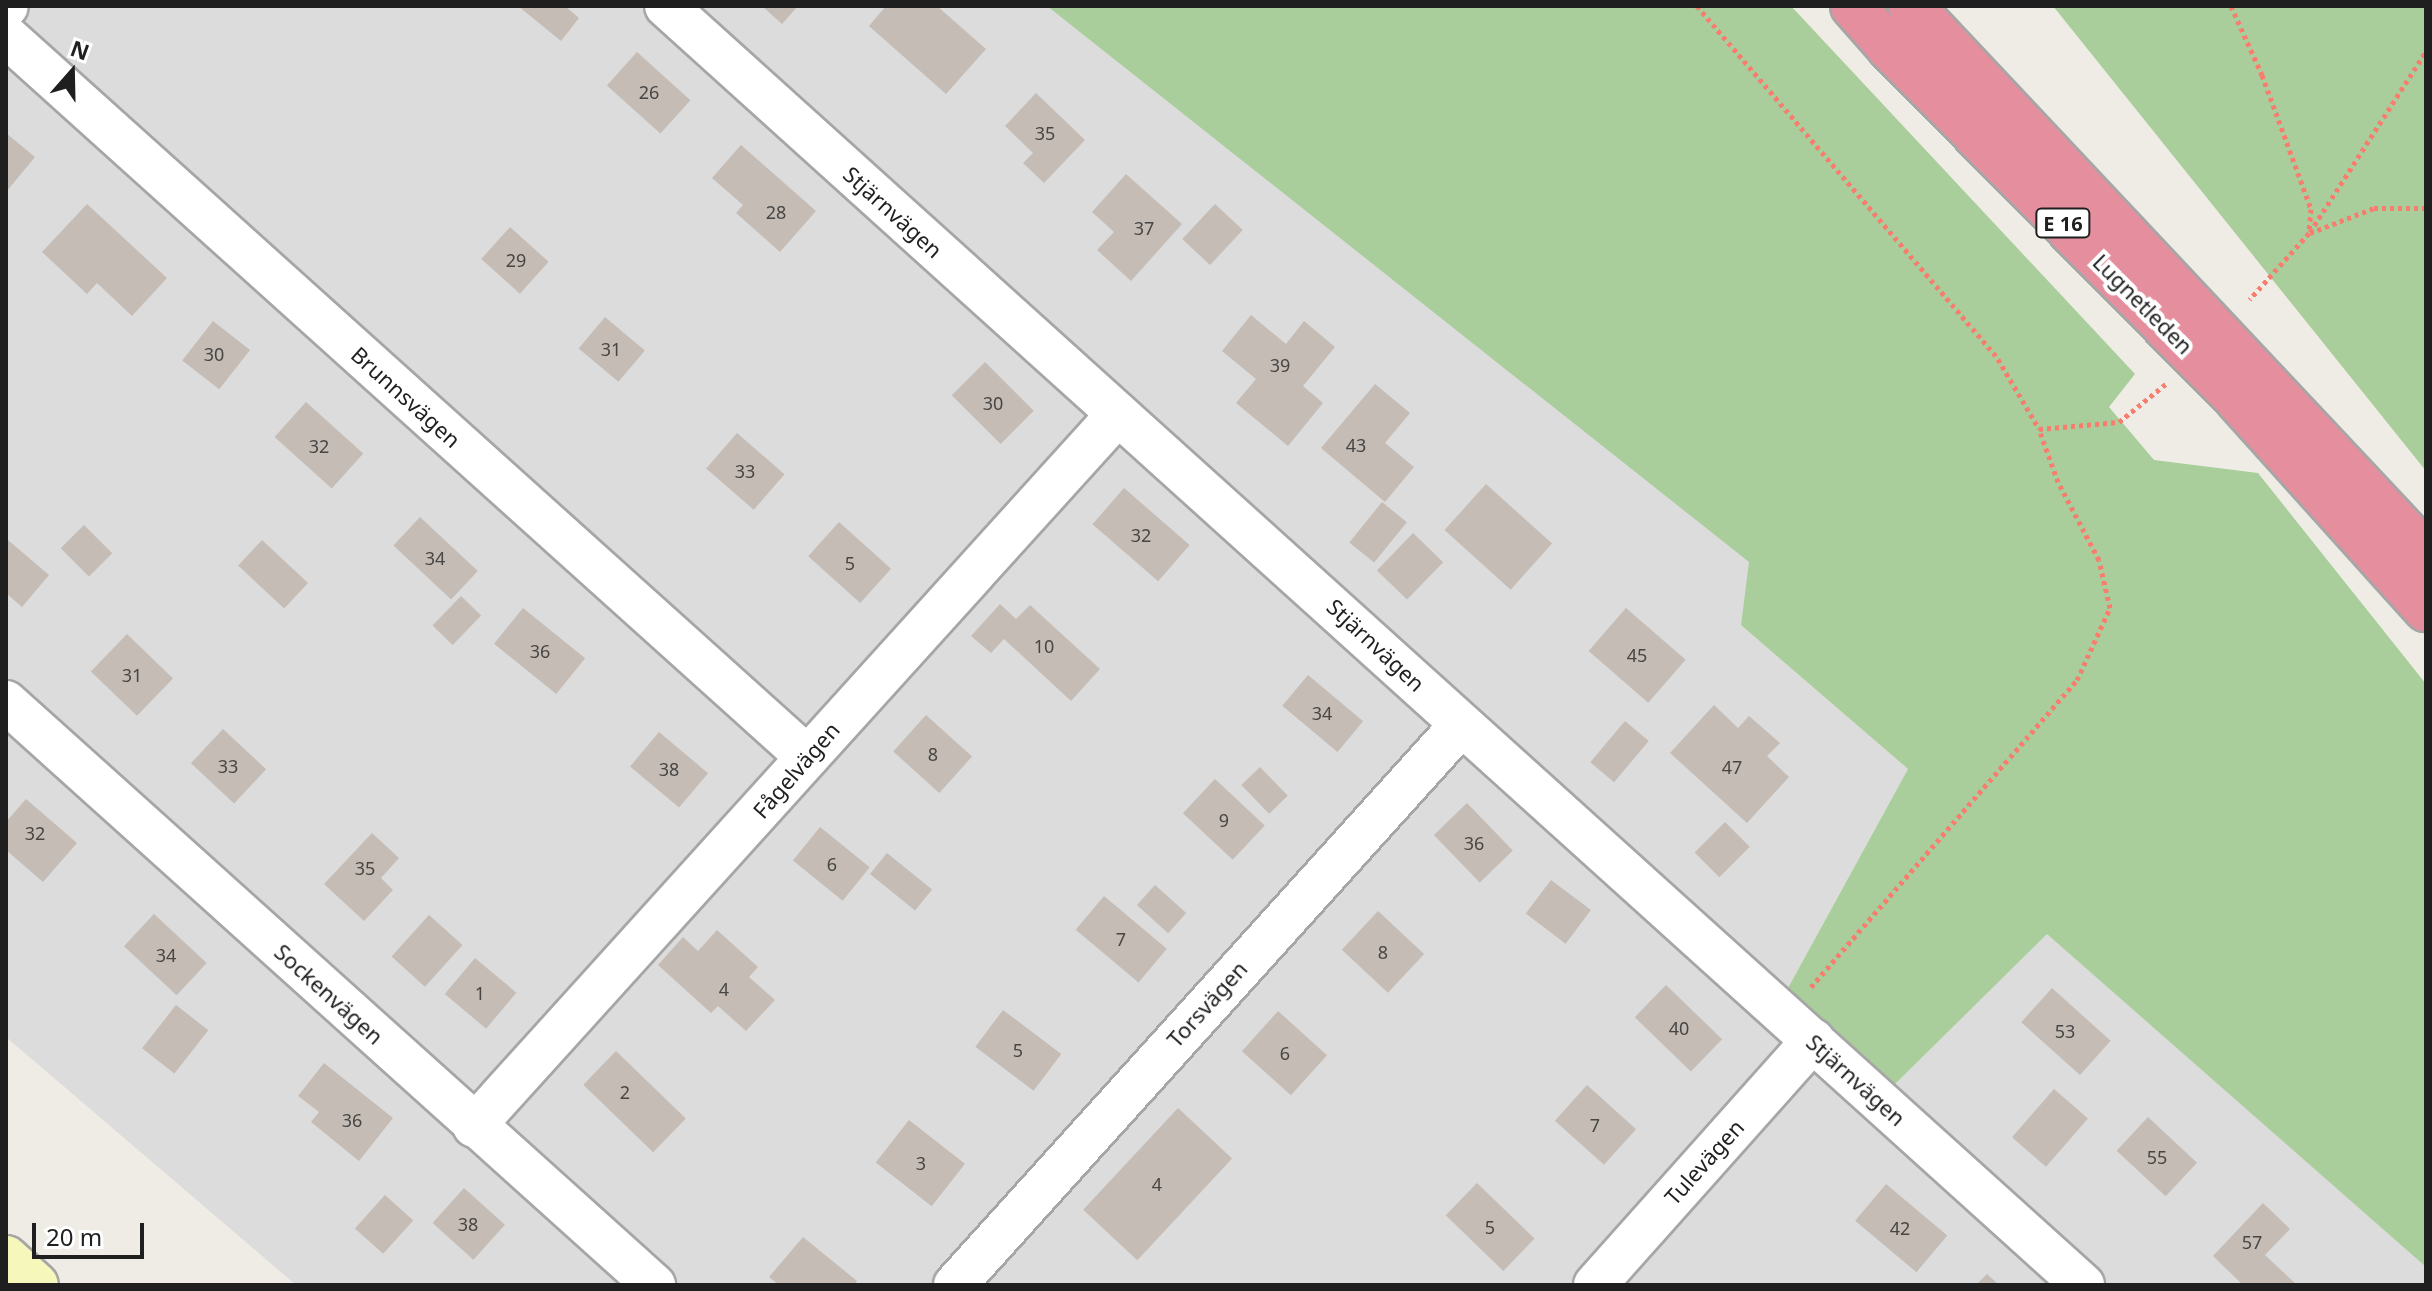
<!DOCTYPE html>
<html>
<head>
<meta charset="utf-8">
<style>
  body { margin:0 }
  #map { position:relative; width:2432px; height:1291px; overflow:hidden; background:#efece5; font-family:"Noto Sans",sans-serif }
  div>[style] { position:absolute }
  .residential>* { inset:0; background:#dddcdc }
  .forest>* { inset:0; background:#a9ce9b }
  .building>* { inset:0; background:#c4bcb5; transform-origin:0 0 }
  .path>* { height:5px; margin-top:-2.5px; transform-origin:0; background:repeating-linear-gradient(90deg,#f77e6f 0 4px,transparent 0 8px) }
  .roads { filter:drop-shadow(2px 0 #a6a6a6) drop-shadow(-2px 0 #a6a6a6) drop-shadow(0 2px #a6a6a6) drop-shadow(0 -2px #a6a6a6) }
  .street>* { height:42px; margin:-21px; padding:0 21px; transform-origin:21px; border-radius:21px; background:#fff }
  .secondary>* { height:44px; margin:-22px; padding:0 22px; transform-origin:22px; border-radius:22px; background:#f5f8ba }
  .highway>* { height:44px; margin:-22px; padding:0 22px; transform-origin:22px; border-radius:22px; background:#e58f9e }
  span { translate:-50% -50%; white-space:nowrap; text-align:center; line-height:1.15; -webkit-text-stroke:8px #fff; paint-order:stroke }
  .number-label { font-size:18px; color:#484644 }
  .number-label span { -webkit-text-stroke-width:0 }
  .shield-label span { padding:2px 6px; background:#fff; border:2px solid; border-radius:6px; -webkit-text-stroke-width:0 }
  .shield-label { font-size:20px; color:#1f1f1f; font-weight:700 }
  .street-label { font-size:22px; color:#1f1f1f }
  .frame { position:absolute; inset:0; border:8px solid #1f1f1f; pointer-events:none }
  .north { position:absolute; left:32px; top:32px; width:80px; height:80px; -webkit-text-stroke:6px #fff; paint-order:stroke; rotate:20deg; font-size:22px; font-weight:700; line-height:32px; text-align:center; color:#1f1f1f }
  .north::after { content:''; display:block; margin:auto; width:28px; height:36px; background:#1f1f1f; clip-path:polygon(50% 0,100% 100%,50% 72%,0 100%) }
  .scale { position:absolute; left:32px; top:1223px; width:112px; height:36px; box-sizing:border-box; border:4px solid #1f1f1f; border-top:0; padding-left:10px; font-size:24px; line-height:28px; white-space:nowrap; color:#1f1f1f; -webkit-text-stroke:6px #fff; paint-order:stroke }
</style>
</head>
<body>
<div id="map">
  <div class="residential">
    <i style="clip-path:polygon(6px 6px,1047px 6px,1750px 562px,1741px 625px,1908px 769px,1788px 988px,1890px 1089px,2047px 933px,2426px 1267px,2426px 1285px,296px 1285px,6px 1037px)"></i>
  </div>
  <div class="forest">
    <i style="clip-path:polygon(1047px 6px,1791px 6px,2135px 374px,2109px 407px,2154px 460px,2258px 473px,2426px 684px,2426px 1267px,2047px 934px,1889px 1090px,1788px 988px,1908px 769px,1741px 625px,1749px 562px)"></i>
    <i style="clip-path:polygon(2053px 6px,2426px 6px,2426px 471px)"></i>
  </div>
  <div class="building">
    <i style="clip-path:polygon(518px 6px,565px 6px,579px 18px,561px 41px)"></i>
    <i style="clip-path:polygon(762px 6px,798px 6px,782px 24px)"></i>
    <i style="clip-path:polygon(886px 6px,937px 6px,986px 49px,946px 94px,869px 26px)"></i>
    <i style="left:637px;top:52px;width:72px;height:45px;rotate:42deg"></i>
    <i style="clip-path:polygon(1036px 93px,1085px 140px,1044px 183px,1023px 163px,1033px 153px,1005px 126px)"></i>
    <i style="clip-path:polygon(6px 133px,35px 157px,6px 192px)"></i>
    <i style="clip-path:polygon(741px 145px,816px 211px,780px 252px,736px 213px,743px 205px,712px 178px)"></i>
    <i style="clip-path:polygon(1126px 174px,1182px 224px,1131px 281px,1097px 250px,1114px 232px,1092px 212px)"></i>
    <i style="clip-path:polygon(87px 204px,167px 278px,132px 316px,97px 283px,87px 294px,42px 252px)"></i>
    <i style="left:1215px;top:204px;width:38px;height:48px;rotate:43deg"></i>
    <i style="left:510px;top:227px;width:52px;height:43px;rotate:42deg"></i>
    <i style="clip-path:polygon(1251px 315px,1286px 344px,1304px 321px,1335px 347px,1303px 386px,1323px 403px,1288px 446px,1236px 403px,1256px 379px,1222px 351px)"></i>
    <i style="left:605px;top:317px;width:52px;height:41px;rotate:40deg"></i>
    <i style="left:213px;top:321px;width:47px;height:50px;rotate:38deg"></i>
    <i style="left:985px;top:362px;width:69px;height:47px;rotate:45deg"></i>
    <i style="clip-path:polygon(1375px 384px,1410px 413px,1385px 443px,1414px 467px,1385px 502px,1321px 448px)"></i>
    <i style="left:306px;top:402px;width:77px;height:47px;rotate:42deg"></i>
    <i style="left:737px;top:433px;width:63px;height:47px;rotate:41deg"></i>
    <i style="left:1486px;top:484px;width:89px;height:62px;rotate:42deg"></i>
    <i style="left:1124px;top:488px;width:87px;height:48px;rotate:41deg"></i>
    <i style="left:1382px;top:502px;width:32px;height:52px;rotate:39deg"></i>
    <i style="left:420px;top:517px;width:79px;height:39px;rotate:43deg"></i>
    <i style="left:839px;top:522px;width:70px;height:46px;rotate:42deg"></i>
    <i style="left:84px;top:525px;width:40px;height:33px;rotate:45deg"></i>
    <i style="left:1413px;top:533px;width:42px;height:52px;rotate:44deg"></i>
    <i style="clip-path:polygon(8px 540px,49px 575px,22px 607px,6px 593px)"></i>
    <i style="left:262px;top:540px;width:63px;height:35px;rotate:43deg"></i>
    <i style="left:461px;top:596px;width:28px;height:41px;rotate:44deg"></i>
    <i style="clip-path:polygon(1000px 604px,1016px 619px,1030px 605px,1100px 669px,1071px 701px,1004px 639px,991px 653px,971px 636px)"></i>
    <i style="left:523px;top:608px;width:80px;height:46px;rotate:39deg"></i>
    <i style="left:1626px;top:608px;width:79px;height:57px;rotate:41deg"></i>
    <i style="left:127px;top:634px;width:64px;height:52px;rotate:44deg"></i>
    <i style="left:1308px;top:675px;width:72px;height:40px;rotate:40deg"></i>
    <i style="clip-path:polygon(1714px 705px,1738px 728px,1749px 716px,1780px 743px,1767px 756px,1789px 777px,1747px 823px,1670px 753px)"></i>
    <i style="left:926px;top:715px;width:62px;height:49px;rotate:42deg"></i>
    <i style="left:1625px;top:721px;width:31px;height:54px;rotate:40deg"></i>
    <i style="left:223px;top:729px;width:59px;height:47px;rotate:43deg"></i>
    <i style="left:659px;top:732px;width:64px;height:45px;rotate:40deg"></i>
    <i style="left:1260px;top:767px;width:40px;height:26px;rotate:46deg"></i>
    <i style="left:1215px;top:779px;width:68px;height:47px;rotate:43deg"></i>
    <i style="clip-path:polygon(26px 799px,77px 843px,43px 882px,6px 850px,6px 822px)"></i>
    <i style="left:1467px;top:803px;width:66px;height:46px;rotate:46deg"></i>
    <i style="left:1725px;top:822px;width:35px;height:43px;rotate:45deg"></i>
    <i style="left:820px;top:827px;width:64px;height:43px;rotate:39deg"></i>
    <i style="clip-path:polygon(372px 833px,399px 858px,381px 878px,393px 890px,364px 921px,324px 884px)"></i>
    <i style="left:887px;top:853px;width:58px;height:27px;rotate:39deg"></i>
    <i style="left:1551px;top:880px;width:50px;height:42px;rotate:37deg"></i>
    <i style="left:1155px;top:885px;width:42px;height:27px;rotate:42deg"></i>
    <i style="left:1104px;top:896px;width:82px;height:44px;rotate:40deg"></i>
    <i style="left:1378px;top:911px;width:63px;height:53px;rotate:43deg"></i>
    <i style="left:154px;top:914px;width:72px;height:44px;rotate:43deg"></i>
    <i style="left:429px;top:915px;width:45px;height:56px;rotate:42deg"></i>
    <i style="clip-path:polygon(717px 930px,758px 967px,749px 977px,775px 1000px,746px 1031px,718px 1006px,711px 1013px,658px 965px,683px 937px,698px 951px)"></i>
    <i style="left:475px;top:958px;width:54px;height:47px;rotate:40deg"></i>
    <i style="left:1666px;top:985px;width:78px;height:45px;rotate:44deg"></i>
    <i style="left:2052px;top:988px;width:79px;height:46px;rotate:42deg"></i>
    <i style="left:176px;top:1005px;width:41px;height:55px;rotate:38deg"></i>
    <i style="left:1003px;top:1010px;width:73px;height:46px;rotate:37deg"></i>
    <i style="left:1278px;top:1011px;width:66px;height:54px;rotate:42deg"></i>
    <i style="left:616px;top:1051px;width:97px;height:47px;rotate:44deg"></i>
    <i style="clip-path:polygon(324px 1063px,393px 1118px,359px 1161px,311px 1122px,319px 1112px,298px 1096px)"></i>
    <i style="left:1587px;top:1085px;width:66px;height:48px;rotate:42deg"></i>
    <i style="left:2054px;top:1089px;width:45px;height:64px;rotate:41deg"></i>
    <i style="left:1178px;top:1108px;width:74px;height:139px;rotate:43deg"></i>
    <i style="left:2148px;top:1117px;width:67px;height:46px;rotate:43deg"></i>
    <i style="left:909px;top:1120px;width:71px;height:54px;rotate:38deg"></i>
    <i style="left:1477px;top:1183px;width:80px;height:45px;rotate:44deg"></i>
    <i style="left:1886px;top:1184px;width:80px;height:48px;rotate:40deg"></i>
    <i style="left:464px;top:1188px;width:55px;height:47px;rotate:42deg"></i>
    <i style="left:385px;top:1195px;width:38px;height:45px;rotate:42deg"></i>
    <i style="clip-path:polygon(2263px 1203px,2290px 1229px,2265px 1255px,2297px 1285px,2243px 1285px,2213px 1256px)"></i>
    <i style="clip-path:polygon(803px 1237px,857px 1281px,854px 1285px,779px 1285px,769px 1277px)"></i>
    <i style="clip-path:polygon(1987px 1274px,1999px 1285px,1976px 1285px)"></i>
  </div>
  <div class="path">
    <i style="left:1697px;top:6px;width:464px;rotate:49.5deg"></i>
    <i style="left:1998px;top:359px;width:81px;rotate:59.6deg"></i>
    <i style="left:2039px;top:429px;width:80px;rotate:-5deg"></i>
    <i style="left:2119px;top:422px;width:62px;rotate:-39.1deg"></i>
    <i style="left:2231px;top:6px;width:76px;rotate:65.8deg"></i>
    <i style="left:2262px;top:75px;width:143px;rotate:69.9deg"></i>
    <i style="left:2311px;top:209px;width:24px;rotate:95deg"></i>
    <i style="left:2309px;top:233px;width:89px;rotate:131.8deg"></i>
    <i style="left:2310px;top:232px;width:215px;rotate:-57.3deg"></i>
    <i style="left:2310px;top:233px;width:69px;rotate:-21.3deg"></i>
    <i style="left:2374px;top:208px;width:52px"></i>
    <i style="left:1811px;top:987px;width:406px;rotate:-49.1deg"></i>
    <i style="left:2077px;top:680px;width:79px;rotate:-65.4deg"></i>
    <i style="left:2110px;top:608px;width:49px;rotate:-102.9deg"></i>
    <i style="left:2099px;top:560px;width:88px;rotate:-117.7deg"></i>
    <i style="left:2058px;top:482px;width:56px;rotate:-109.7deg"></i>
  </div>
  <div class="roads">
    <div class="street">
      <i style="left:666px;top:6px;width:1909px;rotate:42.07deg"></i>
      <i style="left:6px;top:7px;width:1px;rotate:-45deg"></i>
      <i style="left:6px;top:36px;width:1078px;rotate:41.99deg"></i>
      <i style="left:6px;top:702px;width:872px;rotate:41.98deg"></i>
      <i style="left:474px;top:1126px;width:960px;rotate:-47.87deg"></i>
      <i style="left:955px;top:1285px;width:755px;rotate:-47.9deg"></i>
      <i style="left:1595px;top:1285px;width:328px;rotate:-48.3deg"></i>
    </div>
    <div class="secondary">
      <i style="left:6px;top:1258px;width:40px;rotate:42deg"></i>
    </div>
    <div class="highway">
      <i style="left:1853px;top:6px;width:56px;rotate:48.6deg"></i>
      <i style="left:1890px;top:48px;width:494px;rotate:45.3deg"></i>
      <i style="left:2237px;top:399px;width:283px;rotate:48deg"></i>
      <i style="left:1911px;top:6px;width:752px;rotate:46.78deg"></i>
    </div>
  </div>
  <div class="number-label">
    <span style="left:649px;top:92px">26</span>
    <span style="left:1045px;top:133px">35</span>
    <span style="left:776px;top:212px">28</span>
    <span style="left:1144px;top:228px">37</span>
    <span style="left:516px;top:260px">29</span>
    <span style="left:611px;top:349px">31</span>
    <span style="left:214px;top:354px">30</span>
    <span style="left:1280px;top:365px">39</span>
    <span style="left:993px;top:403px">30</span>
    <span style="left:1356px;top:445px">43</span>
    <span style="left:319px;top:446px">32</span>
    <span style="left:745px;top:471px">33</span>
    <span style="left:1141px;top:535px">32</span>
    <span style="left:435px;top:558px">34</span>
    <span style="left:850px;top:563px">5</span>
    <span style="left:1044px;top:646px">10</span>
    <span style="left:540px;top:651px">36</span>
    <span style="left:1637px;top:655px">45</span>
    <span style="left:132px;top:675px">31</span>
    <span style="left:1322px;top:713px">34</span>
    <span style="left:933px;top:754px">8</span>
    <span style="left:228px;top:766px">33</span>
    <span style="left:1732px;top:767px">47</span>
    <span style="left:669px;top:769px">38</span>
    <span style="left:1224px;top:820px">9</span>
    <span style="left:35px;top:833px">32</span>
    <span style="left:1474px;top:843px">36</span>
    <span style="left:832px;top:864px">6</span>
    <span style="left:365px;top:868px">35</span>
    <span style="left:1121px;top:939px">7</span>
    <span style="left:1383px;top:952px">8</span>
    <span style="left:166px;top:955px">34</span>
    <span style="left:724px;top:989px">4</span>
    <span style="left:480px;top:993px">1</span>
    <span style="left:1679px;top:1028px">40</span>
    <span style="left:2065px;top:1031px">53</span>
    <span style="left:1018px;top:1050px">5</span>
    <span style="left:1285px;top:1053px">6</span>
    <span style="left:625px;top:1092px">2</span>
    <span style="left:352px;top:1120px">36</span>
    <span style="left:1595px;top:1125px">7</span>
    <span style="left:2157px;top:1157px">55</span>
    <span style="left:921px;top:1163px">3</span>
    <span style="left:1157px;top:1184px">4</span>
    <span style="left:468px;top:1224px">38</span>
    <span style="left:1490px;top:1227px">5</span>
    <span style="left:1900px;top:1228px">42</span>
    <span style="left:2252px;top:1242px">57</span>
  </div>
  <div class="shield-label">
    <span style="left:2063px;top:223px">E 16</span>
  </div>
  <div class="street-label">
    <span style="left:893px;top:212px;rotate:42deg">Stjärnvägen</span>
    <span style="left:2143px;top:304px;rotate:45deg">Lugnetleden</span>
    <span style="left:406px;top:397px;rotate:42deg">Brunnsvägen</span>
    <span style="left:1376px;top:645px;rotate:43deg">Stjärnvägen</span>
    <span style="left:796px;top:770px;rotate:-49deg">Fågelvägen</span>
    <span style="left:329px;top:994px;rotate:42deg">Sockenvägen</span>
    <span style="left:1207px;top:1004px;rotate:-48deg">Torsvägen</span>
    <span style="left:1856px;top:1080px;rotate:42deg">Stjärnvägen</span>
    <span style="left:1704px;top:1162px;rotate:-48deg">Tulevägen</span>
  </div>
  <div class="frame"></div>
  <div class="north">N</div>
  <div class="scale">20 m</div>
</div>
</body>
</html>
